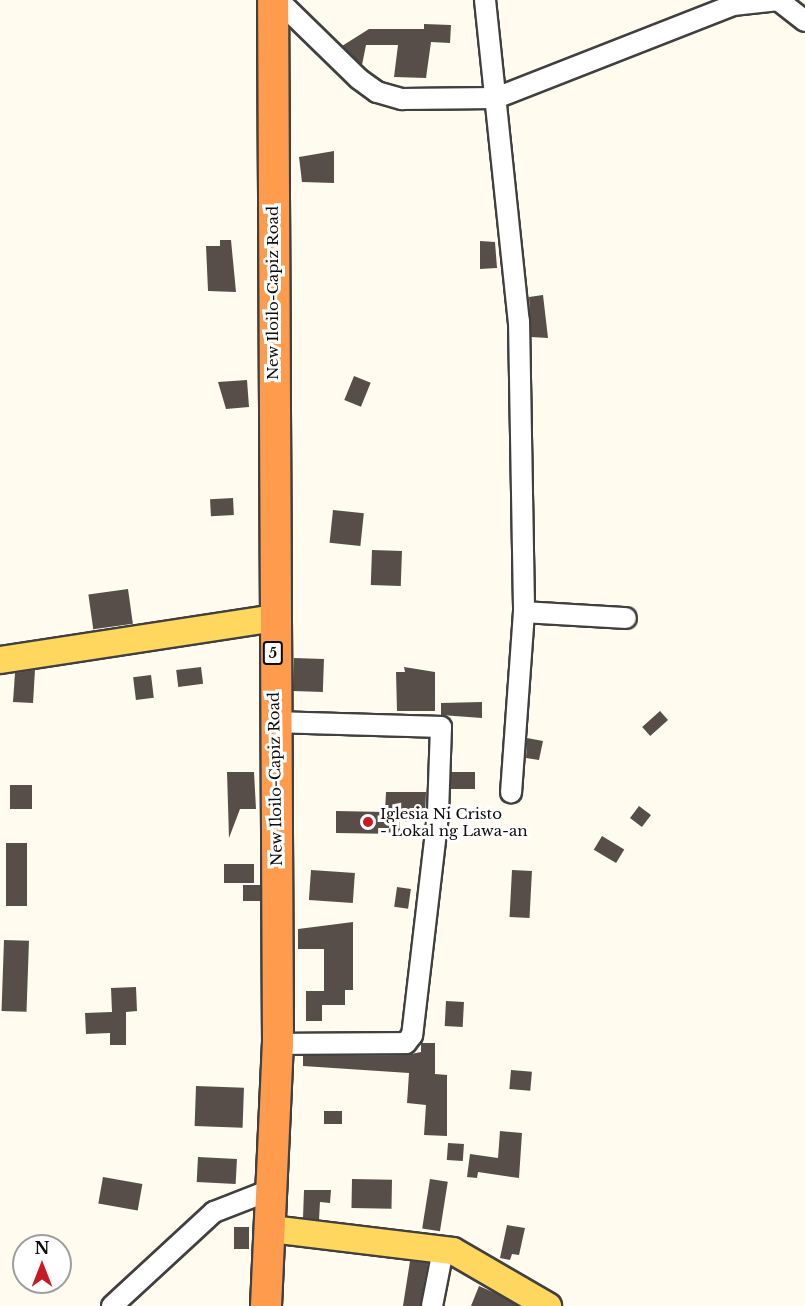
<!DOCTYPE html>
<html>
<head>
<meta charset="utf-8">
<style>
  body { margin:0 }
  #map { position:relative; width:805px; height:1306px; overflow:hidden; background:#fffbee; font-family:"Libre Baskerville",serif }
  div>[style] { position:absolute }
  .building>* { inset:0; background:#574e49; transform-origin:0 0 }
  .roads { filter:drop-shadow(2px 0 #404040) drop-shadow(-2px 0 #404040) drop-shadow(0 2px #404040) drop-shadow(0 -2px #404040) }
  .minor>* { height:20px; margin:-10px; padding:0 10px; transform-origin:10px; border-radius:10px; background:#fff }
  .major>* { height:26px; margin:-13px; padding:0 13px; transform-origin:13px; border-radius:13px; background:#ffd65e }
  .highway>* { height:30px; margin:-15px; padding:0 15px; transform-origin:15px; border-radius:15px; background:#ff9b4c }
  .dots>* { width:16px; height:16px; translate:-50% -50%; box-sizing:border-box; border:3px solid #fff; border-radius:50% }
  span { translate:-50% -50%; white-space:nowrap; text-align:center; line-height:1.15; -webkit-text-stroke:6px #fff; paint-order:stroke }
  .shield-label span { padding:2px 4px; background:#fff; border:2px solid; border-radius:4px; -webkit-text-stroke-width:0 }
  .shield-label { font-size:14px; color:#0d0d0d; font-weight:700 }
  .street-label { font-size:15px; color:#0d0d0d }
  .poi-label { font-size:15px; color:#0d0d0d }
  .left { translate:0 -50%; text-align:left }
  .north { position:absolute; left:12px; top:1234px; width:60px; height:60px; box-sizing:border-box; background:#fff; border:2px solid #9e9e9e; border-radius:50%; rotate:0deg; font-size:16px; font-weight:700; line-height:24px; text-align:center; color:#0d0d0d }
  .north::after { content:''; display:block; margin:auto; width:21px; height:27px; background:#c91a24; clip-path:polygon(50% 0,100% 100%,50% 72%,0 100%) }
</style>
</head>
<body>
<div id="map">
  <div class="building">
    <i style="clip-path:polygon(424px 24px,451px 25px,450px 43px,431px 42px,426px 78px,394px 77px,398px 45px,366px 45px,362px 65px,342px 46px,369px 29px,424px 29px)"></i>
    <i style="clip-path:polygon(334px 151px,334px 183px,302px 182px,299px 157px)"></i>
    <i style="clip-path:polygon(220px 240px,231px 240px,236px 292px,208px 291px,206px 246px,220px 246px)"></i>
    <i style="clip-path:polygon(480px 241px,495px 242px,497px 268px,480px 269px)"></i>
    <i style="clip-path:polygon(543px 295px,548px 338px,531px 337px,529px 297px)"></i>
    <i style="left:354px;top:376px;width:18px;height:26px;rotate:22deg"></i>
    <i style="clip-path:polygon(247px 380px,249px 407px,226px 409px,218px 382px)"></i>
    <i style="left:233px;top:498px;width:17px;height:23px;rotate:87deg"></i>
    <i style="left:333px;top:510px;width:31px;height:33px;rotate:6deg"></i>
    <i style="left:372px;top:550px;width:30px;height:35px;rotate:2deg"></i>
    <i style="left:128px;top:589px;width:35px;height:40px;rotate:82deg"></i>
    <i style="left:294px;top:658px;width:30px;height:33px;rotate:2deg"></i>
    <i style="left:201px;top:667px;width:17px;height:25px;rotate:83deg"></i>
    <i style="clip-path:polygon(404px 667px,435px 672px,435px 711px,397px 711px,396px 672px,405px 672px)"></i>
    <i style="clip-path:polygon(35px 670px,33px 703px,13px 702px,15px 673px)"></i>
    <i style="left:151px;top:675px;width:23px;height:18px;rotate:83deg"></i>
    <i style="clip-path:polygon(482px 702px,482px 718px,441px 715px,441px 703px)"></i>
    <i style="left:660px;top:711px;width:12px;height:24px;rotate:48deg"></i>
    <i style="clip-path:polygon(527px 738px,543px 741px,539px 760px,526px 758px)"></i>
    <i style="clip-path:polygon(227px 772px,254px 772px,256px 809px,240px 809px,229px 838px)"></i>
    <i style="left:451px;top:772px;width:24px;height:17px"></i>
    <i style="left:10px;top:785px;width:22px;height:24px"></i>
    <i style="clip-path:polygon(386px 792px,426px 792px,425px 821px,400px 822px,400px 834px,336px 833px,336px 811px,385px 812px)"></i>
    <i style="left:639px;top:806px;width:15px;height:15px;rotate:37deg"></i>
    <i style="left:602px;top:836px;width:26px;height:16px;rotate:31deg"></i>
    <i style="left:6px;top:843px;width:21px;height:63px"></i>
    <i style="left:224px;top:864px;width:30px;height:19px"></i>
    <i style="left:311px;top:870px;width:44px;height:30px;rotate:4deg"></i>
    <i style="left:512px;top:870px;width:20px;height:47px;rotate:3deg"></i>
    <i style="left:260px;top:885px;width:16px;height:17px;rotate:90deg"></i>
    <i style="left:397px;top:887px;width:14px;height:20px;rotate:8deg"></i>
    <i style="clip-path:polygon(353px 922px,353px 990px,345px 990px,345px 1005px,322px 1005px,322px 1021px,306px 1021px,306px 991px,324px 991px,324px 949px,298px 949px,298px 929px)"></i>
    <i style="left:4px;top:940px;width:25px;height:71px;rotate:2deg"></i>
    <i style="clip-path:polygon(136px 987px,137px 1011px,126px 1012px,126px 1045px,110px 1045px,110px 1033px,86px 1034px,85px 1013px,112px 1012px,111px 988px)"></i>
    <i style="left:446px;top:1001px;width:18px;height:25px;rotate:3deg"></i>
    <i style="clip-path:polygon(421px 1043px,435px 1043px,435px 1074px,447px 1075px,447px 1136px,424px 1135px,426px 1105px,407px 1103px,409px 1073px,303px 1066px,303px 1056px,406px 1055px,421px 1052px)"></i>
    <i style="left:511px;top:1070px;width:21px;height:19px;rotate:5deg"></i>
    <i style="left:196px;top:1086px;width:48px;height:40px;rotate:2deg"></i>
    <i style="left:324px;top:1111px;width:18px;height:13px"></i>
    <i style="clip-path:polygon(500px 1131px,522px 1133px,519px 1178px,478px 1172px,477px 1178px,467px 1177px,470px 1154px,498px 1158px)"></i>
    <i style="left:448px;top:1143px;width:16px;height:17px;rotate:4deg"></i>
    <i style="left:198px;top:1157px;width:39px;height:25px;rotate:3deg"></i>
    <i style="left:103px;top:1177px;width:40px;height:27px;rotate:10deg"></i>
    <i style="left:352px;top:1179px;width:40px;height:29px;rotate:1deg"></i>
    <i style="left:430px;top:1179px;width:18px;height:50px;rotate:9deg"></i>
    <i style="clip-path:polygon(304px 1190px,331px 1190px,330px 1203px,320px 1202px,319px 1220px,303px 1218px)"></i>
    <i style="clip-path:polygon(507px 1225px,525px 1228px,519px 1255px,512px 1254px,510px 1260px,500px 1258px)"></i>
    <i style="left:234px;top:1227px;width:15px;height:22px"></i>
    <i style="clip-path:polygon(410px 1261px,428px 1263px,420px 1306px,403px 1306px)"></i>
    <i style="clip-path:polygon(479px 1286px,495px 1293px,518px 1306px,471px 1306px)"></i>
  </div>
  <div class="roads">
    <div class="minor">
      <i style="left:278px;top:0;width:113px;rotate:44.3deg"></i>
      <i style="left:359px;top:79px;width:22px;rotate:36deg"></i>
      <i style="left:377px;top:92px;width:26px;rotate:16deg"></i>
      <i style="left:402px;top:99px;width:94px;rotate:-0.6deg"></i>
      <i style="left:496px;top:98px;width:255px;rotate:-21.4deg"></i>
      <i style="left:733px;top:5px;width:45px;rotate:-6.3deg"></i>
      <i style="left:778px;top:0;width:34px;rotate:38deg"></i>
      <i style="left:485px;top:0;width:323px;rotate:84deg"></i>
      <i style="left:519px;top:321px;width:291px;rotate:89deg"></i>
      <i style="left:524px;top:612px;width:181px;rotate:94.1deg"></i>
      <i style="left:524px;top:612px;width:102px;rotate:3.4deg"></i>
      <i style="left:274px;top:722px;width:167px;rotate:1.7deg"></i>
      <i style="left:441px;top:727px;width:88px;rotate:92deg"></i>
      <i style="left:438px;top:815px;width:222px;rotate:96.7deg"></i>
      <i style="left:412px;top:1035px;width:10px;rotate:127deg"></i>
      <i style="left:406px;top:1043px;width:128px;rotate:179.6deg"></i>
      <i style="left:112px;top:1306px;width:139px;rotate:-42.7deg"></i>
      <i style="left:214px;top:1212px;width:63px;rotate:-21.3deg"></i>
      <i style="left:432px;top:1306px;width:57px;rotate:-78.9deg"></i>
    </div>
    <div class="major">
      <i style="left:0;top:660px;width:276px;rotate:-8.7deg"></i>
      <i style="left:271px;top:1229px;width:183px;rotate:6.9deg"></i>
      <i style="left:453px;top:1251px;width:110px;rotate:30.1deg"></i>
    </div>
    <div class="highway">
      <i style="left:266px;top:1306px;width:262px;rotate:-87.4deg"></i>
      <i style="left:278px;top:1044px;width:1044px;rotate:-90.27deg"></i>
    </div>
  </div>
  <div class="dots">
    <i style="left:368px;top:822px;background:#c91a24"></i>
  </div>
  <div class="shield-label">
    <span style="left:273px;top:653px">5</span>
  </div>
  <div class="street-label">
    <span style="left:273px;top:293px;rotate:-90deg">New Iloilo-Capiz Road</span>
    <span style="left:275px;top:779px;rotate:-91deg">New Iloilo-Capiz Road</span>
  </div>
  <div class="poi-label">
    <span class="left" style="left:380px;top:822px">Iglesia Ni Cristo<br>- Lokal ng Lawa-an</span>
  </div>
  <div class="north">N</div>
</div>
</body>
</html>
